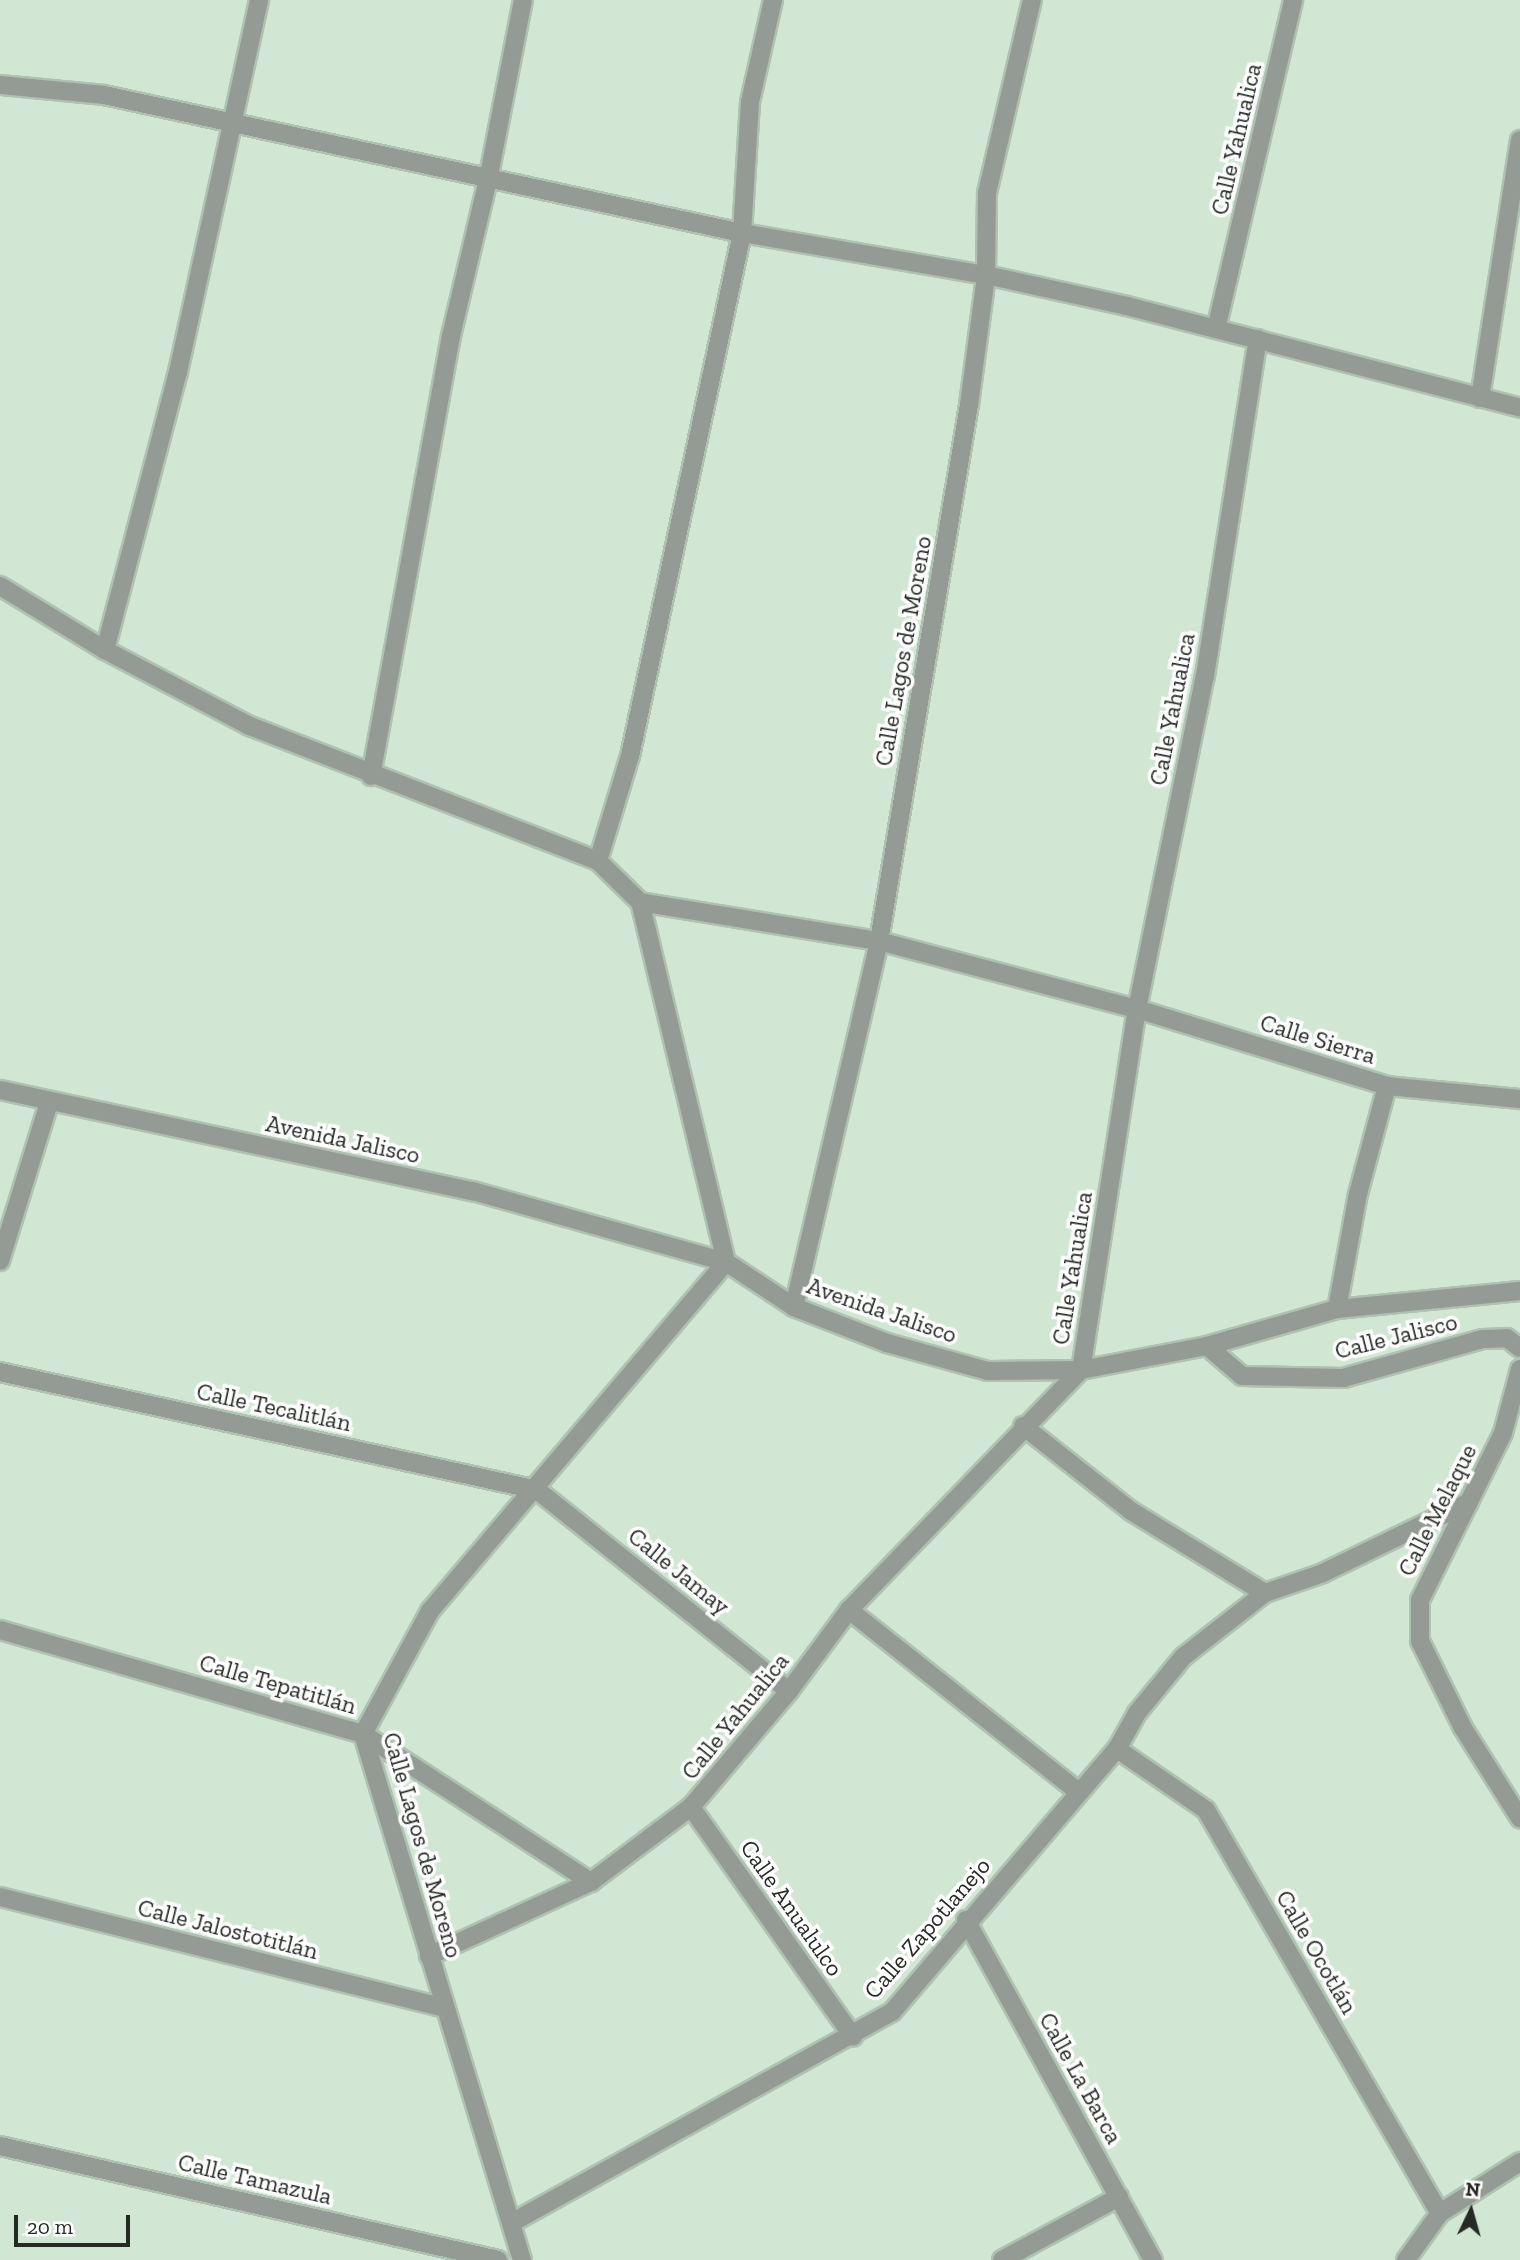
<!DOCTYPE html>
<html>
<head>
<meta charset="utf-8">
<style>
  body { margin:0 }
  #map { position:relative; width:1520px; height:2260px; overflow:hidden; background:#d2e6d4; font-family:"Zilla Slab",serif }
  div>[style] { position:absolute }
  .roads { filter:drop-shadow(2px 0 #afc1b1) drop-shadow(-2px 0 #afc1b1) drop-shadow(0 2px #afc1b1) drop-shadow(0 -2px #afc1b1) }
  .minor>* { height:18px; margin:-9px; padding:0 9px; transform-origin:9px; border-radius:9px; background:#939b94 }
  span { translate:-50% -50%; white-space:nowrap; text-align:center; line-height:1.15; -webkit-text-stroke:7px #fff; paint-order:stroke }
  .street-label { font-size:24px; color:#242b24 }
  .north { position:absolute; left:1436px; top:2176px; width:70px; height:70px; -webkit-text-stroke:5px #fff; paint-order:stroke; rotate:5deg; font-size:19px; font-weight:700; line-height:28px; text-align:center; color:#242b24 }
  .north::after { content:''; display:block; margin:auto; width:24px; height:32px; background:#242b24; clip-path:polygon(50% 0,100% 100%,50% 72%,0 100%) }
  .scale { position:absolute; left:14px; top:2215px; width:116px; height:32px; box-sizing:border-box; border:4px solid #242b24; border-top:0; padding-left:9px; font-size:21px; line-height:24px; white-space:nowrap; color:#242b24; -webkit-text-stroke:5px #fff; paint-order:stroke }
</style>
</head>
<body>
<div id="map">
  <div class="roads">
    <div class="minor">
      <i style="left:0;top:85px;width:104px;rotate:5.5deg"></i>
      <i style="left:104px;top:95px;width:653px;rotate:12.21deg"></i>
      <i style="left:742px;top:233px;width:248px;rotate:9.8deg"></i>
      <i style="left:986px;top:275px;width:144px;rotate:12.4deg"></i>
      <i style="left:1127px;top:306px;width:406px;rotate:14.5deg"></i>
      <i style="left:1216px;top:329px;width:338px;rotate:-76.8deg"></i>
      <i style="left:1480px;top:398px;width:261px;rotate:-81.2deg"></i>
      <i style="left:0;top:586px;width:123px;rotate:31.4deg"></i>
      <i style="left:105px;top:650px;width:164px;rotate:27.7deg"></i>
      <i style="left:250px;top:726px;width:373px;rotate:21.2deg"></i>
      <i style="left:598px;top:861px;width:59px;rotate:44.3deg"></i>
      <i style="left:640px;top:902px;width:242px;rotate:9.3deg"></i>
      <i style="left:879px;top:941px;width:267px;rotate:14.8deg"></i>
      <i style="left:1137px;top:1009px;width:262px;rotate:17.1deg"></i>
      <i style="left:1387px;top:1086px;width:134px;rotate:5.6deg"></i>
      <i style="left:105px;top:650px;width:287px;rotate:-75.3deg"></i>
      <i style="left:178px;top:372px;width:381px;rotate:-77.7deg"></i>
      <i style="left:371px;top:776px;width:447px;rotate:-79.7deg"></i>
      <i style="left:451px;top:336px;width:160px;rotate:-76.7deg"></i>
      <i style="left:488px;top:180px;width:183px;rotate:-79deg"></i>
      <i style="left:598px;top:861px;width:110px;rotate:-73.1deg"></i>
      <i style="left:630px;top:756px;width:535px;rotate:-77.91deg"></i>
      <i style="left:742px;top:233px;width:131px;rotate:-86.5deg"></i>
      <i style="left:750px;top:102px;width:105px;rotate:-77.3deg"></i>
      <i style="left:0;top:1090px;width:484px;rotate:12.1deg"></i>
      <i style="left:473px;top:1191px;width:263px;rotate:15.7deg"></i>
      <i style="left:726px;top:1262px;width:82px;rotate:33.5deg"></i>
      <i style="left:794px;top:1307px;width:100px;rotate:21.2deg"></i>
      <i style="left:887px;top:1343px;width:105px;rotate:15.5deg"></i>
      <i style="left:988px;top:1371px;width:93px;rotate:-0.6deg"></i>
      <i style="left:1081px;top:1370px;width:128px;rotate:-10.8deg"></i>
      <i style="left:1207px;top:1346px;width:135px;rotate:-15.9deg"></i>
      <i style="left:1337px;top:1309px;width:184px;rotate:-5.6deg"></i>
      <i style="left:0;top:1261px;width:165px;rotate:-72.8deg"></i>
      <i style="left:794px;top:1307px;width:376px;rotate:-76.9deg"></i>
      <i style="left:879px;top:941px;width:544px;rotate:-80.47deg"></i>
      <i style="left:969px;top:405px;width:131px;rotate:-82.5deg"></i>
      <i style="left:986px;top:275px;width:82px;rotate:-89.3deg"></i>
      <i style="left:987px;top:193px;width:198px;rotate:-76.9deg"></i>
      <i style="left:1337px;top:1309px;width:117px;rotate:-79.7deg"></i>
      <i style="left:1358px;top:1194px;width:112px;rotate:-75deg"></i>
      <i style="left:1207px;top:1346px;width:46px;rotate:40.6deg"></i>
      <i style="left:1242px;top:1376px;width:101px;rotate:1.1deg"></i>
      <i style="left:1343px;top:1378px;width:145px;rotate:-15.6deg"></i>
      <i style="left:1483px;top:1339px;width:24px;rotate:-2deg"></i>
      <i style="left:1507px;top:1338px;width:16px;rotate:38deg"></i>
      <i style="left:1520px;top:1369px;width:66px;rotate:104.9deg"></i>
      <i style="left:1503px;top:1433px;width:186px;rotate:116.4deg"></i>
      <i style="left:1420px;top:1600px;width:41px;rotate:90deg"></i>
      <i style="left:1420px;top:1641px;width:97px;rotate:63.7deg"></i>
      <i style="left:1463px;top:1728px;width:107px;rotate:57.7deg"></i>
      <i style="left:0;top:1372px;width:550px;rotate:12.39deg"></i>
      <i style="left:537px;top:1490px;width:322px;rotate:38.6deg"></i>
      <i style="left:1023px;top:1426px;width:137px;rotate:38.2deg"></i>
      <i style="left:1131px;top:1511px;width:157px;rotate:31.5deg"></i>
      <i style="left:849px;top:1610px;width:291px;rotate:38.4deg"></i>
      <i style="left:0;top:1630px;width:378px;rotate:16deg"></i>
      <i style="left:363px;top:1734px;width:272px;rotate:33deg"></i>
      <i style="left:1117px;top:1749px;width:108px;rotate:34.4deg"></i>
      <i style="left:1206px;top:1810px;width:466px;rotate:59.9deg"></i>
      <i style="left:691px;top:1807px;width:281px;rotate:54.8deg"></i>
      <i style="left:0;top:1897px;width:458px;rotate:14deg"></i>
      <i style="left:966px;top:1920px;width:388px;rotate:61.2deg"></i>
      <i style="left:429px;top:1956px;width:178px;rotate:-24.6deg"></i>
      <i style="left:591px;top:1882px;width:125px;rotate:-36.9deg"></i>
      <i style="left:691px;top:1807px;width:152px;rotate:-49.8deg"></i>
      <i style="left:789px;top:1691px;width:101px;rotate:-53.5deg"></i>
      <i style="left:849px;top:1610px;width:334px;rotate:-46deg"></i>
      <i style="left:1081px;top:1370px;width:365px;rotate:-81.2deg"></i>
      <i style="left:1137px;top:1009px;width:340px;rotate:-78.5deg"></i>
      <i style="left:1205px;top:676px;width:341px;rotate:-81.1deg"></i>
      <i style="left:0;top:2146px;width:511px;rotate:12.89deg"></i>
      <i style="left:513px;top:2222px;width:433px;rotate:-29deg"></i>
      <i style="left:892px;top:2012px;width:346px;rotate:-49.5deg"></i>
      <i style="left:1117px;top:1749px;width:41px;rotate:-60.9deg"></i>
      <i style="left:1137px;top:1713px;width:72px;rotate:-50.6deg"></i>
      <i style="left:1183px;top:1657px;width:104px;rotate:-38deg"></i>
      <i style="left:1265px;top:1593px;width:61px;rotate:-19deg"></i>
      <i style="left:1323px;top:1573px;width:162px;rotate:-25.9deg"></i>
      <i style="left:522px;top:2260px;width:550px;rotate:-106.82deg"></i>
      <i style="left:363px;top:1734px;width:140px;rotate:-61.4deg"></i>
      <i style="left:430px;top:1611px;width:458px;rotate:-49.7deg"></i>
      <i style="left:726px;top:1262px;width:370px;rotate:-103.4deg"></i>
      <i style="left:1002px;top:2260px;width:133px;rotate:-28.3deg"></i>
      <i style="left:1406px;top:2260px;width:58px;rotate:-54.1deg"></i>
      <i style="left:1440px;top:2213px;width:95px;rotate:-32.5deg"></i>
    </div>
  </div>
  <div class="street-label">
    <span style="left:1236px;top:139px;rotate:-77deg">Calle Yahualica</span>
    <span style="left:903px;top:651px;rotate:-80deg">Calle Lagos de Moreno</span>
    <span style="left:1172px;top:709px;rotate:-79deg">Calle Yahualica</span>
    <span style="left:1318px;top:1039px;rotate:17deg">Calle Sierra</span>
    <span style="left:343px;top:1139px;rotate:12deg">Avenida Jalisco</span>
    <span style="left:1072px;top:1268px;rotate:-81deg">Calle Yahualica</span>
    <span style="left:882px;top:1310px;rotate:19deg">Avenida Jalisco</span>
    <span style="left:1396px;top:1336px;rotate:-14deg">Calle Jalisco</span>
    <span style="left:274px;top:1407px;rotate:12deg">Calle Tecalitlán</span>
    <span style="left:1437px;top:1510px;rotate:-63deg">Calle Melaque</span>
    <span style="left:679px;top:1571px;rotate:39deg">Calle Jamay</span>
    <span style="left:278px;top:1684px;rotate:16deg">Calle Tepatitlán</span>
    <span style="left:735px;top:1716px;rotate:-51deg">Calle Yahualica</span>
    <span style="left:423px;top:1845px;rotate:74deg">Calle Lagos de Moreno</span>
    <span style="left:792px;top:1908px;rotate:55deg">Calle Anualulco</span>
    <span style="left:927px;top:1928px;rotate:-49deg">Calle Zapotlanejo</span>
    <span style="left:228px;top:1929px;rotate:14deg">Calle Jalostotitlán</span>
    <span style="left:1317px;top:1952px;rotate:60deg">Calle Ocotlán</span>
    <span style="left:1081px;top:2078px;rotate:61deg">Calle La Barca</span>
    <span style="left:255px;top:2179px;rotate:13deg">Calle Tamazula</span>
  </div>
  <div class="north">N</div>
  <div class="scale">20 m</div>
</div>
</body>
</html>
